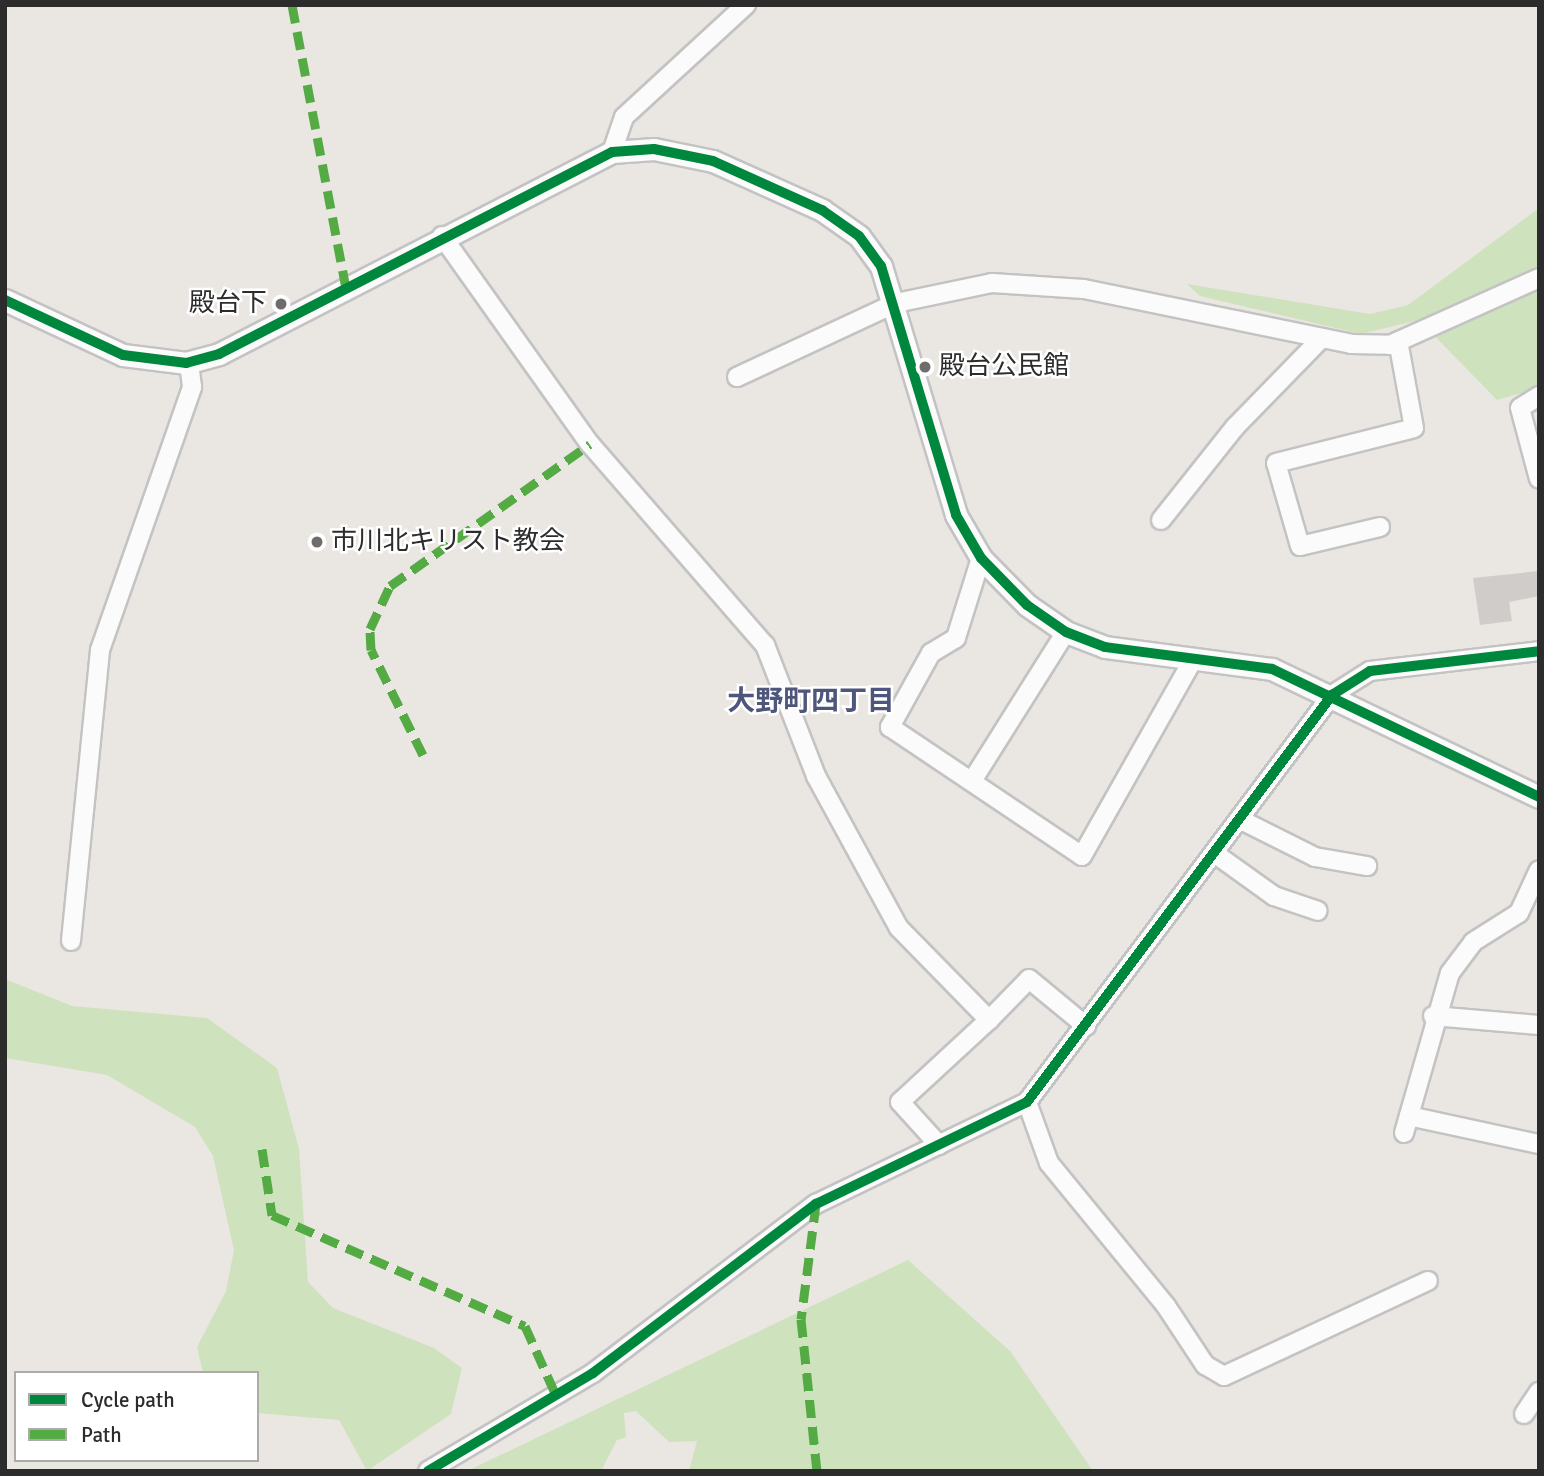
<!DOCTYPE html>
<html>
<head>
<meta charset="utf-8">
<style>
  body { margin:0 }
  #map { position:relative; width:1544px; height:1476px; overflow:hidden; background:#eae6e2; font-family:Signika,"Noto Sans JP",sans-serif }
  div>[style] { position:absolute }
  .green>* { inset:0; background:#cee3bd }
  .building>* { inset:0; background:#cfccc9 }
  .roads { filter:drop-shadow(2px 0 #c4c3c3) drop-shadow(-2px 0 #c4c3c3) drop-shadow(0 2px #c4c3c3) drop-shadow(0 -2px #c4c3c3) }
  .minor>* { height:18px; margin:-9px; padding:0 9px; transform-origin:9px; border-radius:9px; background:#fcfbfb }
  .tertiary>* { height:21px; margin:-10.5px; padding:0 10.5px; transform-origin:10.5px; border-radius:10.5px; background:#fcfbfb }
  .quiet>* { height:9px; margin-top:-4.5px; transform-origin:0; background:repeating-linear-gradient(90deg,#54ab44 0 18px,transparent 0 27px) }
  .cycleway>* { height:10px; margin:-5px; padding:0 5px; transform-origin:5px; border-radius:5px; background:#00873e }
  .dots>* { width:19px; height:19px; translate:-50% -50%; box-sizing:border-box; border:4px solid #fff; border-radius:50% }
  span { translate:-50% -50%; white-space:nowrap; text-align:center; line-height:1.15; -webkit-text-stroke:5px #fff; paint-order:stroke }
  .poi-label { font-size:26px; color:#2c2c2c }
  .right { translate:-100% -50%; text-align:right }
  .left { translate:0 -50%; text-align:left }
  .neighbourhood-label { font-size:28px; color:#4e577b; font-weight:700 }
  .frame { position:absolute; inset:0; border:7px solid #2c2c2c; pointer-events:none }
  .legend { position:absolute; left:14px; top:1371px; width:245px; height:91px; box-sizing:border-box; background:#fff; border:2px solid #ababab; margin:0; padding:9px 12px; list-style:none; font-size:21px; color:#2c2c2c }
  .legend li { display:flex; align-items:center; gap:14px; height:35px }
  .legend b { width:35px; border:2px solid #ababab }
</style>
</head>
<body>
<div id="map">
  <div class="green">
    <i style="clip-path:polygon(1539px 208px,1539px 388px,1497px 400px,1419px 320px,1361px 334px,1200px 296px,1187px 284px,1370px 314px,1408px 305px)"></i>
    <i style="clip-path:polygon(5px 979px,72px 1006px,207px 1018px,277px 1068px,299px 1149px,308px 1282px,333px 1308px,434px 1348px,462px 1368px,451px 1414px,367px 1471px,339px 1420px,257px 1413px,257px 1373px,203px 1373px,197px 1347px,226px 1291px,234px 1250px,213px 1156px,195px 1127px,107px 1075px,5px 1058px)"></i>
    <i style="clip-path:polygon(908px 1260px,1010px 1351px,1093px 1471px,689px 1471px,697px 1441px,669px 1442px,636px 1411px,624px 1413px,626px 1437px,617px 1440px,601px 1471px,467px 1471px)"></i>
  </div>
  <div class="building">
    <i style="clip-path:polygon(1539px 571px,1539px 596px,1509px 602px,1512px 621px,1480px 625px,1473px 578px)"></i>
  </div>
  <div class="roads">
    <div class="minor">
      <i style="left:612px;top:152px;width:37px;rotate:-71deg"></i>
      <i style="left:624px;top:117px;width:166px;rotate:-42.6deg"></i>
      <i style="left:442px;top:236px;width:255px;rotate:54.6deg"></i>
      <i style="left:590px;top:444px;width:267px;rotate:49deg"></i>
      <i style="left:765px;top:645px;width:141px;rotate:68.7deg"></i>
      <i style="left:816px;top:776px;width:173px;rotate:61.4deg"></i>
      <i style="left:899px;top:928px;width:129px;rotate:45.6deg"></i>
      <i style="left:989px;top:1020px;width:57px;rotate:-45.7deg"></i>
      <i style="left:1029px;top:979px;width:74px;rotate:39.5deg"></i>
      <i style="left:737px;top:377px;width:175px;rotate:-25deg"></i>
      <i style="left:896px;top:303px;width:98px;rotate:-11.8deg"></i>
      <i style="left:992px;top:283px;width:92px;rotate:3.7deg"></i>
      <i style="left:1084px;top:289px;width:273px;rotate:11.6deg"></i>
      <i style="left:1351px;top:344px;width:39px;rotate:1deg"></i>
      <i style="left:1390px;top:345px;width:163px;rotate:-24.2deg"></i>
      <i style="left:1539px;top:396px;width:22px;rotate:148deg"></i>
      <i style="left:1520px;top:408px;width:73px;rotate:75deg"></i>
      <i style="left:1161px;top:520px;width:119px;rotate:-51.5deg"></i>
      <i style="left:1235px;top:427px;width:124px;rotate:-45.7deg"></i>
      <i style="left:1380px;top:527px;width:82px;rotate:166.6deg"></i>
      <i style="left:1300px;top:546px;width:86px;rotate:-106.1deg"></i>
      <i style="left:1276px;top:463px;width:142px;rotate:-14.2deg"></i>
      <i style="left:1414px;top:428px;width:88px;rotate:-100.4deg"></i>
      <i style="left:981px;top:558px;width:84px;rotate:107.4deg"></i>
      <i style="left:956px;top:638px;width:29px;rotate:149deg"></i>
      <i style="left:931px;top:653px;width:85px;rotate:119deg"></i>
      <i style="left:890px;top:727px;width:231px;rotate:33.9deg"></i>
      <i style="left:1082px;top:856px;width:225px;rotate:-60.5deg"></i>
      <i style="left:972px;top:781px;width:176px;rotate:-57.8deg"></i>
      <i style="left:1239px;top:819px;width:85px;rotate:26.6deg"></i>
      <i style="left:1315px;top:857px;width:53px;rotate:9.8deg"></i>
      <i style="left:1214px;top:853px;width:74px;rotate:35.6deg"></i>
      <i style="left:1274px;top:896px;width:46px;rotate:18.8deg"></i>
      <i style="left:71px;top:941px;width:292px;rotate:-84.3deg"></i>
      <i style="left:100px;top:650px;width:279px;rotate:-70.7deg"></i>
      <i style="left:192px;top:387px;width:25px;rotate:-97deg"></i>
      <i style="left:1433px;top:1016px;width:106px;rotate:4.9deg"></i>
      <i style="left:1027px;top:1102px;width:65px;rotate:70.2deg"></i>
      <i style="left:1049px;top:1163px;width:185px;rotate:50.7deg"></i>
      <i style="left:1166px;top:1306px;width:71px;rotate:56.5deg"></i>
      <i style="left:1205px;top:1365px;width:22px;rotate:30deg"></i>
      <i style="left:1224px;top:1376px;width:225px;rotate:-25deg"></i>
      <i style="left:1409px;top:1116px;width:133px;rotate:12.2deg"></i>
      <i style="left:1404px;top:1133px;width:166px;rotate:-74deg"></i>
      <i style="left:1450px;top:973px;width:39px;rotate:-53deg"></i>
      <i style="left:1473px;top:942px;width:54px;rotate:-32.2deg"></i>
      <i style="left:1519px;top:913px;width:47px;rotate:-65.1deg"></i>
      <i style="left:939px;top:1145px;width:58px;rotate:-132.2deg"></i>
      <i style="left:900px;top:1102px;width:121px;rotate:-42.7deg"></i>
      <i style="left:1524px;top:1414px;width:27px;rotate:-56deg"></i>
      <i style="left:428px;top:1471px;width:192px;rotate:-30.7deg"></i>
      <i style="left:593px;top:1373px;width:280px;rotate:-37.2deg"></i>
      <i style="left:816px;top:1204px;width:234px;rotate:-25.8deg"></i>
      <i style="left:1027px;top:1102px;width:509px;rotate:-53.15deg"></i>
      <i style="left:1332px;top:695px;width:45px;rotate:-32.3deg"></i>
      <i style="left:1370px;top:671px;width:170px;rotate:-6.7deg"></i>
    </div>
    <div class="tertiary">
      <i style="left:5px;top:300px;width:130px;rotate:25deg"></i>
      <i style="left:123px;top:355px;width:64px;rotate:7.2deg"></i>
      <i style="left:186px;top:363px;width:34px;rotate:-15deg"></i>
      <i style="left:219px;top:354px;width:442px;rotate:-27.2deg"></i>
      <i style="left:612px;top:152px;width:42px;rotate:-4.1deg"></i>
      <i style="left:654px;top:149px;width:60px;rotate:11.5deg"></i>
      <i style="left:713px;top:161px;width:120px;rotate:24.2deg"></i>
      <i style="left:822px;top:210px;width:45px;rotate:35.1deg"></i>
      <i style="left:859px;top:236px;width:37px;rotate:54deg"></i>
      <i style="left:881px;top:266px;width:260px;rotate:73.2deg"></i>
      <i style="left:956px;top:515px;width:50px;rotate:59.8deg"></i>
      <i style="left:981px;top:558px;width:66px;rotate:45.6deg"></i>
      <i style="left:1027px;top:605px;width:47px;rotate:34.7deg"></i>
      <i style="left:1066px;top:632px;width:42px;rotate:21deg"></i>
      <i style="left:1105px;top:647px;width:168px;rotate:7.5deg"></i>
      <i style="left:1272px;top:669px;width:296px;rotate:25.6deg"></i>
    </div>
  </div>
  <div class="quiet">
    <i style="left:292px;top:5px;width:287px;rotate:79.2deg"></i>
    <i style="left:423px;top:755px;width:117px;rotate:-116.3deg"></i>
    <i style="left:371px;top:650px;width:21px;rotate:-93deg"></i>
    <i style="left:370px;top:629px;width:47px;rotate:-65.1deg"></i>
    <i style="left:390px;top:586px;width:245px;rotate:-35.4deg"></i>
    <i style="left:262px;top:1149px;width:67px;rotate:81.4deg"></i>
    <i style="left:272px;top:1215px;width:276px;rotate:23.7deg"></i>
    <i style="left:525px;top:1326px;width:76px;rotate:65.8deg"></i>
    <i style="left:816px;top:1204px;width:116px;rotate:97.4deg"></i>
    <i style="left:801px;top:1319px;width:153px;rotate:84deg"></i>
  </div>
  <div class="cycleway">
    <i style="left:5px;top:300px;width:130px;rotate:25deg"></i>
    <i style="left:123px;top:355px;width:64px;rotate:7.2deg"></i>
    <i style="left:186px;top:363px;width:34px;rotate:-15deg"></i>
    <i style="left:219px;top:354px;width:442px;rotate:-27.2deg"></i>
    <i style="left:612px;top:152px;width:42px;rotate:-4.1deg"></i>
    <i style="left:654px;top:149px;width:60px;rotate:11.5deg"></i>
    <i style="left:713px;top:161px;width:120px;rotate:24.2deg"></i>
    <i style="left:822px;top:210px;width:45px;rotate:35.1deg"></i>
    <i style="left:859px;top:236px;width:37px;rotate:54deg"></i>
    <i style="left:881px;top:266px;width:260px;rotate:73.2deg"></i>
    <i style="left:956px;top:515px;width:50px;rotate:59.8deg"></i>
    <i style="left:981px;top:558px;width:66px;rotate:45.6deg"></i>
    <i style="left:1027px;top:605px;width:47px;rotate:34.7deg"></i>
    <i style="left:1066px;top:632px;width:42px;rotate:21deg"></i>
    <i style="left:1105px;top:647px;width:168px;rotate:7.5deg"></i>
    <i style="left:1272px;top:669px;width:296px;rotate:25.6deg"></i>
    <i style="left:428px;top:1471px;width:192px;rotate:-30.7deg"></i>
    <i style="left:593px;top:1373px;width:280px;rotate:-37.2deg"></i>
    <i style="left:816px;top:1204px;width:234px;rotate:-25.8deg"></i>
    <i style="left:1027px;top:1102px;width:509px;rotate:-53.15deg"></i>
    <i style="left:1332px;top:695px;width:45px;rotate:-32.3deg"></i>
    <i style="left:1370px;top:671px;width:170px;rotate:-6.7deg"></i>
  </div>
  <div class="dots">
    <i style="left:281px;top:304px;background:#6e6d6c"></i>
    <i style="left:925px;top:367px;background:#6e6d6c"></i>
    <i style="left:317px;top:542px;background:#6e6d6c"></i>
  </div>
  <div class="poi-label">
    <span class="right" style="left:267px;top:304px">殿台下</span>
    <span class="left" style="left:939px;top:367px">殿台公民館</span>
    <span class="left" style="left:331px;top:542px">市川北キリスト教会</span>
  </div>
  <div class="neighbourhood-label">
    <span style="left:811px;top:701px">大野町四丁目</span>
  </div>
  <div class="frame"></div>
  <ul class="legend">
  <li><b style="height:9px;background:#00873e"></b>Cycle path</li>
  <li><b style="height:9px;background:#54ab44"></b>Path</li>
  </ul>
</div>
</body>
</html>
